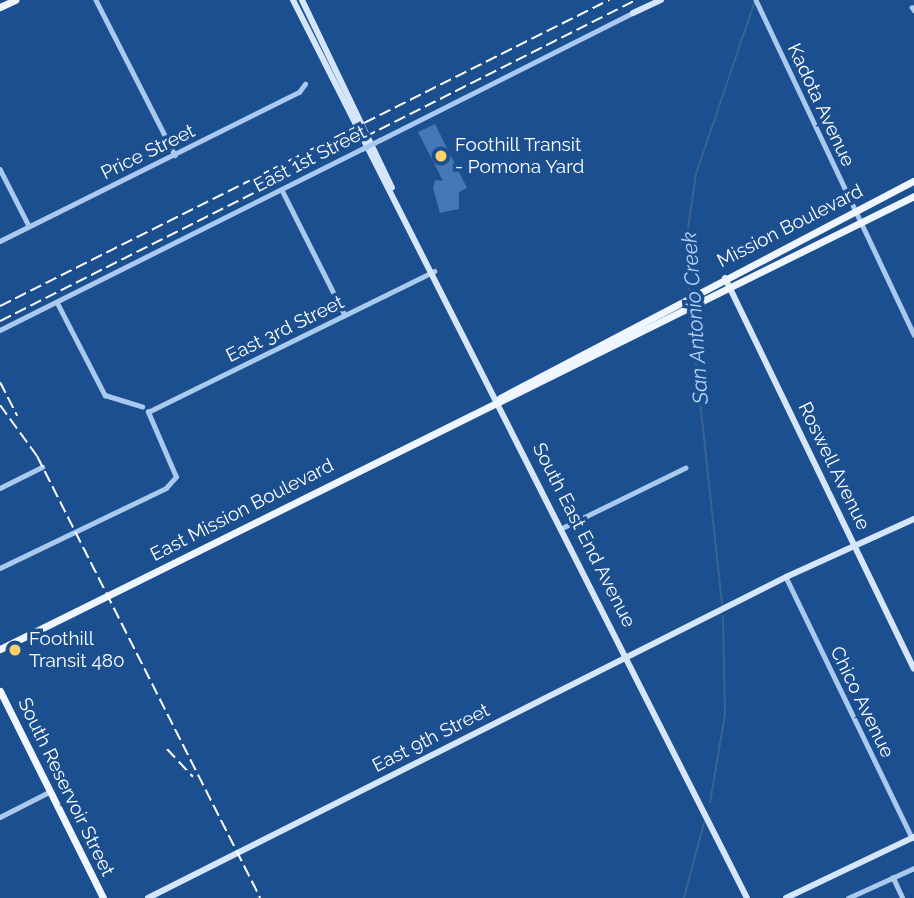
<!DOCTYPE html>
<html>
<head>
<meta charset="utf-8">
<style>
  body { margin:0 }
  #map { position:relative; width:914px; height:898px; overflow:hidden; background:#1b4f8f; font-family:Raleway,sans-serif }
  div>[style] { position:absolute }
  .stream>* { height:2px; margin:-1px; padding:0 1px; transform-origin:1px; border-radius:1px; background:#3c6290 }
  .building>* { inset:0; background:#4478b7 }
  .street>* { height:4.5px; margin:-2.25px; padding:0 2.25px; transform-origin:2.25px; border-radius:2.25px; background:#a9c9ee }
  .secondary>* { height:6px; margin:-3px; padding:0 3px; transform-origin:3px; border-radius:3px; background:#d6e6fa }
  .primary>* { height:7px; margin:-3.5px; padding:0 3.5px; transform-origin:3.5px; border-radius:3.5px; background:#f0f6ff }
  .rail>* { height:2px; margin-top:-1px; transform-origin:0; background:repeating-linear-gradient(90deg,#fff 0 12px,transparent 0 17px) }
  .street-bridge>* { height:4.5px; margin:-2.25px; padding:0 2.25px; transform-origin:2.25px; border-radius:2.25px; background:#a9c9ee }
  .dots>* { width:19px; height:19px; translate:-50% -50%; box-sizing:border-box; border:4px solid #1b4f8f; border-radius:50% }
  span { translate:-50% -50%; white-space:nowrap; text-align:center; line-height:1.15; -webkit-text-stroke:7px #1b4f8f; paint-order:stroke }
  .street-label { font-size:19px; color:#fff }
  .poi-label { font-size:19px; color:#fff }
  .left { translate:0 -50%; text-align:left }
  .water-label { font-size:21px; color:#b5d3f5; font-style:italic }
</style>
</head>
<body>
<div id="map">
  <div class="stream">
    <i style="left:689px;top:296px;width:61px;rotate:-91.9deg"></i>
    <i style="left:687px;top:235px;width:62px;rotate:-81.6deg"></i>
    <i style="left:696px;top:174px;width:183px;rotate:-71.2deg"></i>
    <i style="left:690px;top:309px;width:297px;rotate:83.8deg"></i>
    <i style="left:710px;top:803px;width:90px;rotate:-80.4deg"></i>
    <i style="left:725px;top:714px;width:98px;rotate:-91.2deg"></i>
    <i style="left:684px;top:898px;width:78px;rotate:-75.1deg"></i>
  </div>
  <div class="building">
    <i style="clip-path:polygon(435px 124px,467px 188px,459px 192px,459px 209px,440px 213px,433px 188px,435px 180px,443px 181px,418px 132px)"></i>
  </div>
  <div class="street">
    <i style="left:96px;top:0;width:174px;rotate:63deg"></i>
    <i style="left:756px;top:0;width:370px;rotate:64.7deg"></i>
    <i style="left:912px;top:7px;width:4px;rotate:56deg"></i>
    <i style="left:380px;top:140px;width:283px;rotate:-26.7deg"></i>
    <i style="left:0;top:169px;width:64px;rotate:63deg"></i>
    <i style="left:282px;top:190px;width:140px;rotate:63.3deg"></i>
    <i style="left:0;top:241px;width:334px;rotate:-26.5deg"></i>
    <i style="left:299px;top:92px;width:10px;rotate:-53deg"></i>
    <i style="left:57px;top:302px;width:105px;rotate:62.7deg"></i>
    <i style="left:105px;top:395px;width:39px;rotate:17deg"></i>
    <i style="left:0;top:330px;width:405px;rotate:-26.6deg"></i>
    <i style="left:0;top:488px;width:47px;rotate:-26.6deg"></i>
    <i style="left:564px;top:527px;width:135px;rotate:-26deg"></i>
    <i style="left:0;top:568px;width:184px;rotate:-25.7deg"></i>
    <i style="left:166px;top:488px;width:15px;rotate:-48deg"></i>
    <i style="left:176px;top:477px;width:71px;rotate:-113.3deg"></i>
    <i style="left:148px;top:412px;width:319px;rotate:-26.2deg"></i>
    <i style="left:786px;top:577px;width:290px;rotate:64.2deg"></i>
    <i style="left:0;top:817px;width:55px;rotate:-27deg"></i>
    <i style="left:893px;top:877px;width:23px;rotate:65deg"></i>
    <i style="left:848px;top:898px;width:72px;rotate:-24.4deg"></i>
  </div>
  <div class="secondary">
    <i style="left:293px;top:0;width:1006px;rotate:63.18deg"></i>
    <i style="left:302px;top:0;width:208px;rotate:64.4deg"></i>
    <i style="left:633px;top:13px;width:31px;rotate:-25deg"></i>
    <i style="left:725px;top:278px;width:434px;rotate:64.2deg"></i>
    <i style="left:148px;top:898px;width:714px;rotate:-26.71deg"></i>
    <i style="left:786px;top:577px;width:141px;rotate:-24.4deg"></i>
    <i style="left:786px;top:898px;width:142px;rotate:-25.5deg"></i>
  </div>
  <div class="primary">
    <i style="left:0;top:7px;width:17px;rotate:-25deg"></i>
    <i style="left:500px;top:398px;width:467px;rotate:-27.7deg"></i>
    <i style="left:0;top:649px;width:1020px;rotate:-26.36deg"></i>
    <i style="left:0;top:691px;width:231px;rotate:63.5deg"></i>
  </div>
  <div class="rail">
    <i style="left:0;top:306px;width:682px;rotate:-26.68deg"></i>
    <i style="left:0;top:321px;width:712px;rotate:-26.78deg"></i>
    <i style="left:0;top:382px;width:38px;rotate:63deg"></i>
    <i style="left:0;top:405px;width:63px;rotate:54deg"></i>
    <i style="left:37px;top:456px;width:495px;rotate:63.2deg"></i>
    <i style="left:167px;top:749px;width:38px;rotate:47deg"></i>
  </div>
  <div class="street-bridge">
    <i style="left:362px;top:149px;width:20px;rotate:-27deg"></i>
  </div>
  <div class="dots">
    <i style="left:441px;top:156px;background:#ffd166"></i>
    <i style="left:15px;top:650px;background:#ffd166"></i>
  </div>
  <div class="street-label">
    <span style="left:821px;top:105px;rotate:65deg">Kadota Avenue</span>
    <span style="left:148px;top:152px;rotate:-26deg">Price Street</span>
    <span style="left:310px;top:159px;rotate:-27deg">East 1st Street</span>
    <span style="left:790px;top:226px;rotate:-27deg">Mission Boulevard</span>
    <span style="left:285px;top:329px;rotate:-26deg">East 3rd Street</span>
    <span style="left:834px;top:466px;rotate:64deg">Roswell Avenue</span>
    <span style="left:242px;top:510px;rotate:-27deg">East Mission Boulevard</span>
    <span style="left:584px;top:535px;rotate:63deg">South East End Avenue</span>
    <span style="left:862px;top:702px;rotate:64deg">Chico Avenue</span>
    <span style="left:431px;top:738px;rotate:-27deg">East 9th Street</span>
    <span style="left:66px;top:787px;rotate:64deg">South Reservoir Street</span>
  </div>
  <div class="poi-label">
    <span class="left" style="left:455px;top:156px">Foothill Transit<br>- Pomona Yard</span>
    <span class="left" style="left:29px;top:650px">Foothill<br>Transit 480</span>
  </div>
  <div class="water-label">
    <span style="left:695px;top:318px;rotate:-94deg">San Antonio Creek</span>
  </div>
</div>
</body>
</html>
